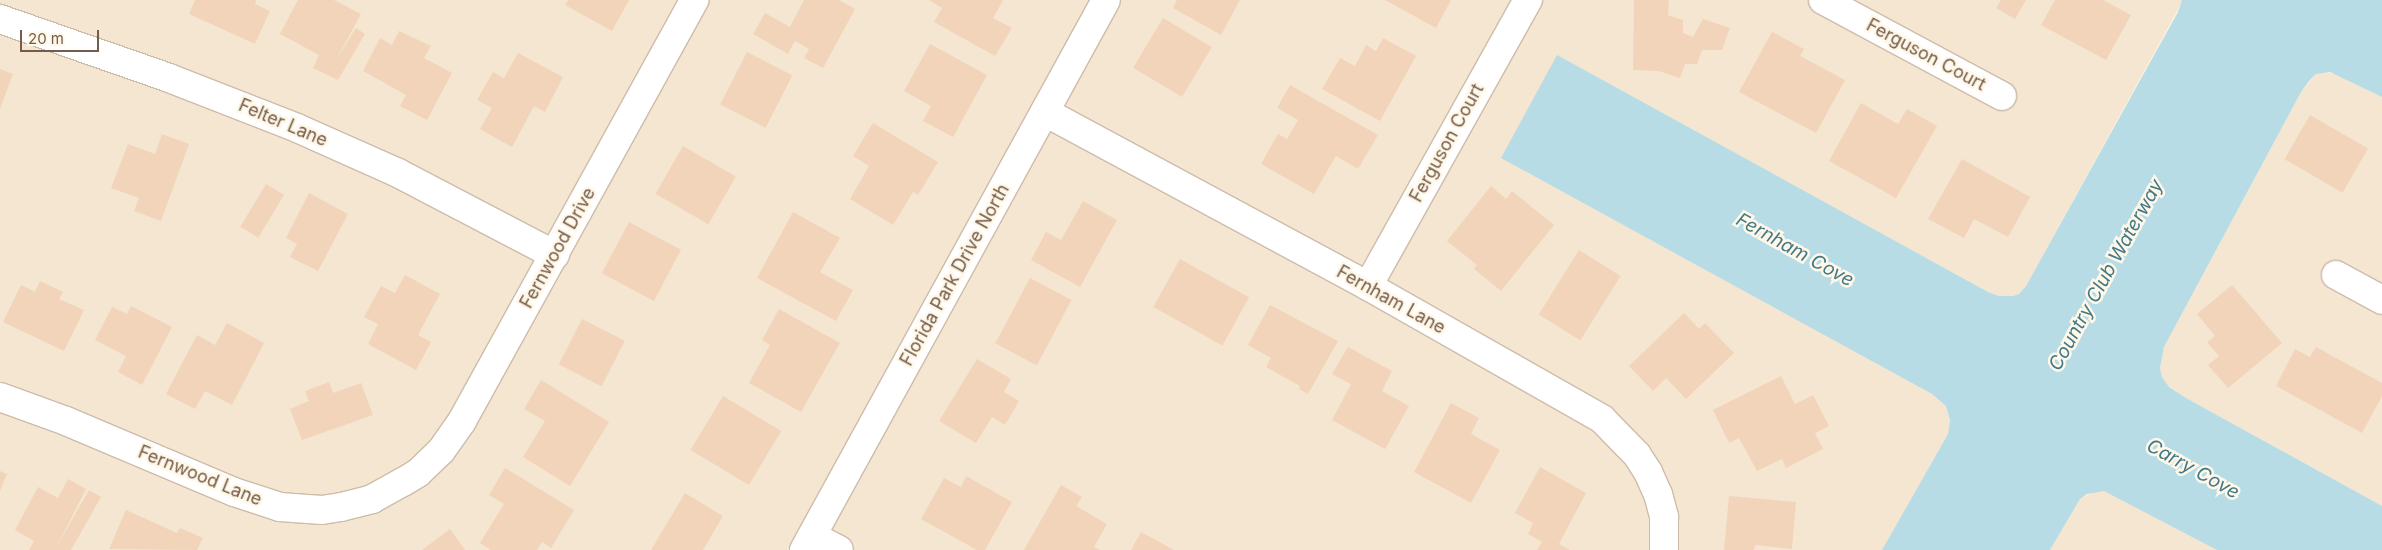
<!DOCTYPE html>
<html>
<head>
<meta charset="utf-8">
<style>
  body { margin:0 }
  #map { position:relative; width:2382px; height:550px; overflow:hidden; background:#fcf4e3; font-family:Inter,sans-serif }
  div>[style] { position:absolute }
  .residential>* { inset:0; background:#f4e6d1 }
  .water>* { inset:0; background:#b7dce6 }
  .building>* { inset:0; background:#f2d4ba; transform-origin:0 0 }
  .roads { filter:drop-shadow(1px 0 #cebcaa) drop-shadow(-1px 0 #cebcaa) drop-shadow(0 1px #cebcaa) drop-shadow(0 -1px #cebcaa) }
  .street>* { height:28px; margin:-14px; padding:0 14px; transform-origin:14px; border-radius:14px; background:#fff }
  .secondary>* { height:28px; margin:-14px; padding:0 14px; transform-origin:14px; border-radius:14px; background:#fff }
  span { translate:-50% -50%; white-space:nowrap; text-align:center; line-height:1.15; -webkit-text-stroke:5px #fff8e9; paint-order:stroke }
  .street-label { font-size:18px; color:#755b49 }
  .water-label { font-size:19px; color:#427989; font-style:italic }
  .scale { position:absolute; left:20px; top:30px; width:79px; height:22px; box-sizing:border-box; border:2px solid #755b49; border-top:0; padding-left:6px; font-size:15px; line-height:18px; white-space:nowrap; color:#755b49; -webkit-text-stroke:4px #fff8e9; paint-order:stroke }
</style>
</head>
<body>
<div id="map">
  <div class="residential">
    <i style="clip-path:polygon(0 0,1090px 0,788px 550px,0 550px)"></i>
    <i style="clip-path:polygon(1121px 0,2182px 0,2182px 2px,2026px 286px,2019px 294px,2013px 296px,1999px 296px,1988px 292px,1557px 56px,1502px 158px,1932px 394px,1946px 406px,1950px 420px,1948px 434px,1882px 550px,818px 550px)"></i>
    <i style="clip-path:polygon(2323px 72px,2339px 75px,2382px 97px,2382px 506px,2186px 398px,2169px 387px,2162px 377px,2160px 368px,2164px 347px,2301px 92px,2316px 74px)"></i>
    <i style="clip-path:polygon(2096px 491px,2104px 491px,2127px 501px,2217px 550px,2050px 550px,2080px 499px)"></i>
  </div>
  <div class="water">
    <i style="clip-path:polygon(2182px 0,2382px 0,2382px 97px,2330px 72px,2316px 74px,2309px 81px,2301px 92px,2164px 347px,2160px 368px,2162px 377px,2169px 387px,2186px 398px,2382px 506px,2382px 550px,2217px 550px,2104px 491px,2087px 494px,2080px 499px,2050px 550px,1882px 550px,1948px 434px,1950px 420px,1946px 406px,1932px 394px,1501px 158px,1557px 55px,1988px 292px,1999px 296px,2013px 296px,2019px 294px,2026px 286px,2178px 12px)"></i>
  </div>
  <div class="building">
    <i style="clip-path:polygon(195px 0,256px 0,255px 4px,270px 11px,255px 44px,189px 14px)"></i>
    <i style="clip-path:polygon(298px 0,334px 0,361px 14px,336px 60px,356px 28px,365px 34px,338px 80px,313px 68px,319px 55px,280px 34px)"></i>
    <i style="clip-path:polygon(568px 0,629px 0,612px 31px,565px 5px)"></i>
    <i style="clip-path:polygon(804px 0,839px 0,855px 9px,823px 68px,804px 58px,809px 49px,795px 41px,788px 54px,753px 34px,765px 13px,790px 27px)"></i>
    <i style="clip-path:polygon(929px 0,1003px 0,993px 18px,1012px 28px,995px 56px,934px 22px,942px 8px)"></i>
    <i style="clip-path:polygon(1177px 0,1240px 0,1221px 35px,1173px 8px)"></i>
    <i style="clip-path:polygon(1385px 0,1451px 0,1436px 28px)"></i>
    <i style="clip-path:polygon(1634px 0,1669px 0,1668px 15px,1683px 20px,1683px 33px,1693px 37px,1703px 19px,1730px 28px,1722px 50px,1702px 50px,1697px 64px,1685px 64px,1680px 78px,1659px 71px,1633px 70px)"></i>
    <i style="clip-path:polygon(2001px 0,2026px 0,2015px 19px,1996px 8px)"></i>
    <i style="clip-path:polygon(2055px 0,2103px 0,2131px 15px,2106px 60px,2041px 25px)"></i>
    <i style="left:1163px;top:18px;width:57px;height:58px;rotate:31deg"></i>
    <i style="clip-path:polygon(399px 31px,431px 46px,424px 58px,452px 73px,427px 120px,400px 106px,406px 95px,363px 71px,380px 38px,392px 45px)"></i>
    <i style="clip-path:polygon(1772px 32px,1804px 49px,1800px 56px,1845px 80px,1816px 133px,1739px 92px)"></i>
    <i style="clip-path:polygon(1383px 38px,1416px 56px,1380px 121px,1322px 89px,1340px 58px,1355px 66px,1366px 45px,1376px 51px)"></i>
    <i style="clip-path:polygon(930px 44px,987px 75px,953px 137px,923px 121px,931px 106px,904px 91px)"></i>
    <i style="left:747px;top:52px;width:51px;height:59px;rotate:27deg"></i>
    <i style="clip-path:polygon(518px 53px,563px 77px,545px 112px,534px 106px,512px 147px,480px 129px,492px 108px,477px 100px,493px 72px,504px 78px)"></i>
    <i style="clip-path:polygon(0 69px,13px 74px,0 109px)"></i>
    <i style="clip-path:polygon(1290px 85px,1378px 135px,1358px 169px,1336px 156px,1314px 194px,1261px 164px,1278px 134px,1287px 139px,1298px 120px,1277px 108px)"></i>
    <i style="clip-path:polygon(1861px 103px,1898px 124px,1907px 109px,1937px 126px,1896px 198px,1829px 161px)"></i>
    <i style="left:2310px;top:115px;width:67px;height:51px;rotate:30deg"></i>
    <i style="clip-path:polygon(873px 123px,938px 162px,918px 195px,913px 192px,893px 225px,850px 199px,869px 166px,853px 156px)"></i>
    <i style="clip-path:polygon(162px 134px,189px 144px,161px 221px,134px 211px,139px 198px,111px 188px,128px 144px,155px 154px)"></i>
    <i style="left:683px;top:146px;width:61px;height:55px;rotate:30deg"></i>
    <i style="clip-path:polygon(1962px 159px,2030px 197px,2008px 237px,1974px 219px,1964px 238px,1928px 219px)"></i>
    <i style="left:266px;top:184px;width:21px;height:50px;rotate:31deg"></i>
    <i style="clip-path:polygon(1491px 186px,1506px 199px,1512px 191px,1554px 225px,1501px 291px,1474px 269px,1477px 265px,1447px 241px)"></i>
    <i style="clip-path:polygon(309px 193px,348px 214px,318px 271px,290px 257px,297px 244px,286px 238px)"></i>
    <i style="clip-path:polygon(1083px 201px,1117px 220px,1080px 287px,1031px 260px,1046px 232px,1061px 240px)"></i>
    <i style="clip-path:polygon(793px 212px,840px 238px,820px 272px,853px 290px,836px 321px,757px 278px)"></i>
    <i style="left:629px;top:222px;width:59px;height:58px;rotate:28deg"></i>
    <i style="left:1579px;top:250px;width:49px;height:76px;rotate:32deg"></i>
    <i style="left:1180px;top:259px;width:79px;height:55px;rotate:29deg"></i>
    <i style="clip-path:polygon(405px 275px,440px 294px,418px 335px,431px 342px,416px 370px,368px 344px,378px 324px,364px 317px,381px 286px,395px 293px)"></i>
    <i style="left:1030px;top:278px;width:47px;height:74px;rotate:28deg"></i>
    <i style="clip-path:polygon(40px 281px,63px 292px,59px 299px,84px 310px,64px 351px,3px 322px,21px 285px,35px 292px)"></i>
    <i style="clip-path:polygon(2232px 285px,2282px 343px,2228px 388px,2208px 365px,2219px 356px,2207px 342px,2215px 336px,2197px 314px)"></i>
    <i style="clip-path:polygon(1270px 305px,1338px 341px,1308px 394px,1299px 389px,1300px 386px,1266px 367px,1271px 358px,1248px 345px)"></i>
    <i style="clip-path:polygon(131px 306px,172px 327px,142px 385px,118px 372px,126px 356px,95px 340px,112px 307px,127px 314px)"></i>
    <i style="clip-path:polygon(779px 309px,840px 343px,801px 412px,749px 383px,770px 345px,762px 340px)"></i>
    <i style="clip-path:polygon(1684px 313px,1699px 329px,1705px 323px,1734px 353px,1686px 399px,1666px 378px,1653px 391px,1629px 366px)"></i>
    <i style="left:582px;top:319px;width:48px;height:51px;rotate:27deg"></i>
    <i style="clip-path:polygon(227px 323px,264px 343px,232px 405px,205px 391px,195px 409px,166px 394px,197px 335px,215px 345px)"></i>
    <i style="clip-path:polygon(1348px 347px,1392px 371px,1382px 391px,1409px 406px,1385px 449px,1332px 420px,1351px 384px,1332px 374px)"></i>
    <i style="clip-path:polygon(2316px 347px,2382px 383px,2382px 396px,2362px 433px,2276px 386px,2295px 349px,2310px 357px)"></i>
    <i style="clip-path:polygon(977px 359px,1011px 379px,1004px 392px,1019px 401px,1005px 425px,992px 417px,976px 443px,939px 421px)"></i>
    <i style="clip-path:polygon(1781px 376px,1795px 404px,1813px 395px,1829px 426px,1815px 433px,1823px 449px,1786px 468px,1782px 459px,1757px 471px,1739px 438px,1729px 443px,1713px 410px)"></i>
    <i style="clip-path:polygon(541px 380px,609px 422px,570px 486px,523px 457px,545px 421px,524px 409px)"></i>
    <i style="clip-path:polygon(329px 382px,333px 393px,361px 383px,373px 415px,302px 440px,290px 409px,309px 401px,305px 391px)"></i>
    <i style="left:723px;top:396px;width:68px;height:63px;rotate:31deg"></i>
    <i style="clip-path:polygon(1451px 403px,1479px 418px,1471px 434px,1500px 450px,1471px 503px,1414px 472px)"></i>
    <i style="clip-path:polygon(1540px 467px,1586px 493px,1559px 544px,1570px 550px,1537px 550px,1542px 542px,1528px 534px,1533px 523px,1515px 513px)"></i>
    <i style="clip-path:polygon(505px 468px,574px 510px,551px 548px,542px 542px,537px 550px,491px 550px,480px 543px,504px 504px,489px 495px)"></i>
    <i style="clip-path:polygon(0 471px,7px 474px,0 491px)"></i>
    <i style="clip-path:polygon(966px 476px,1012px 502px,985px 550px,977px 550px,921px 519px,944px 478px,961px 487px)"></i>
    <i style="clip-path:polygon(68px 479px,86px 489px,57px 546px,89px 490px,101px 497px,71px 550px,29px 550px,34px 541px,15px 530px,38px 487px,58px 498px)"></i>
    <i style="clip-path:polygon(1061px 485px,1082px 497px,1076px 506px,1107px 524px,1094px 547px,1100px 550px,1024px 550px)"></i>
    <i style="clip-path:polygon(685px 493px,723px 516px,703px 550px,651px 550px)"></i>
    <i style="clip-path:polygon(1729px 496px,1796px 502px,1792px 549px,1755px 545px,1754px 550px,1724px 550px)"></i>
    <i style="clip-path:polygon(126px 510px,177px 533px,180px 528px,203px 538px,197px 550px,109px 549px)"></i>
    <i style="clip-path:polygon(450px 529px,465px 550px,422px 550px)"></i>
    <i style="clip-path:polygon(1141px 532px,1174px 550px,1131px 550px)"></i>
  </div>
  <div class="roads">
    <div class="street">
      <i style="left:1823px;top:0;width:203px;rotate:28.2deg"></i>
      <i style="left:0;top:19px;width:179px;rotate:19.2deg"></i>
      <i style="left:169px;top:78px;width:137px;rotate:21.3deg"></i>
      <i style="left:297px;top:128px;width:111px;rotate:24deg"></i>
      <i style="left:398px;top:173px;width:177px;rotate:27.6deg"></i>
      <i style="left:1045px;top:112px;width:367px;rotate:28.3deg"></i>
      <i style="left:1368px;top:286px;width:269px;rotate:29.6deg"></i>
      <i style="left:1602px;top:419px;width:50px;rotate:45.8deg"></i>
      <i style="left:1637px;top:455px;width:20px;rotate:57deg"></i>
      <i style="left:1648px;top:472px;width:24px;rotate:66deg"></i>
      <i style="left:1658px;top:494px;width:24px;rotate:75deg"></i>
      <i style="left:1664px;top:517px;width:33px;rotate:90deg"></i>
      <i style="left:2336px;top:275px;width:52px;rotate:28.5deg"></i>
      <i style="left:1368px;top:286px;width:328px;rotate:-60.8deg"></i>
      <i style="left:0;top:397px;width:70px;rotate:20deg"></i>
      <i style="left:66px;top:421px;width:182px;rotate:22.9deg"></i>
      <i style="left:234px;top:492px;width:48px;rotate:18.1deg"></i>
      <i style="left:280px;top:507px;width:42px;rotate:4.1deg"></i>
      <i style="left:322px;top:510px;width:19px;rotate:-9deg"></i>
      <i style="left:341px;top:507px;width:32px;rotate:-14deg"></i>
      <i style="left:372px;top:499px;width:35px;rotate:-29deg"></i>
      <i style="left:403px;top:482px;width:17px;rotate:-31deg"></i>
      <i style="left:418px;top:473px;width:32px;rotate:-44deg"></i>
      <i style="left:441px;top:451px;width:37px;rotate:-55deg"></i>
      <i style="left:462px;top:421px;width:481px;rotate:-61.1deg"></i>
      <i style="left:812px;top:536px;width:30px;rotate:27deg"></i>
    </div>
    <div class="secondary">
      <i style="left:804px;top:550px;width:627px;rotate:-61.23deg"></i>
    </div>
  </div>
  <div class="street-label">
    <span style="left:1926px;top:55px;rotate:28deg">Ferguson Court</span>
    <span style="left:283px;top:123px;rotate:23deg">Felter Lane</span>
    <span style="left:1447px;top:143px;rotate:-61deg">Ferguson Court</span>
    <span style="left:558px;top:248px;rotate:-61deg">Fernwood Drive</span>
    <span style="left:955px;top:275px;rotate:-61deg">Florida Park Drive North</span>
    <span style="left:1391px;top:300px;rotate:29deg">Fernham Lane</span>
    <span style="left:200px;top:476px;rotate:22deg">Fernwood Lane</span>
  </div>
  <div class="water-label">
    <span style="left:1795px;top:250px;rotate:29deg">Fernham Cove</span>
    <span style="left:2106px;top:275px;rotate:-61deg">Country Club Waterway</span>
    <span style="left:2193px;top:469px;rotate:29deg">Carry Cove</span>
  </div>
  <div class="scale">20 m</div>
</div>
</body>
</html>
